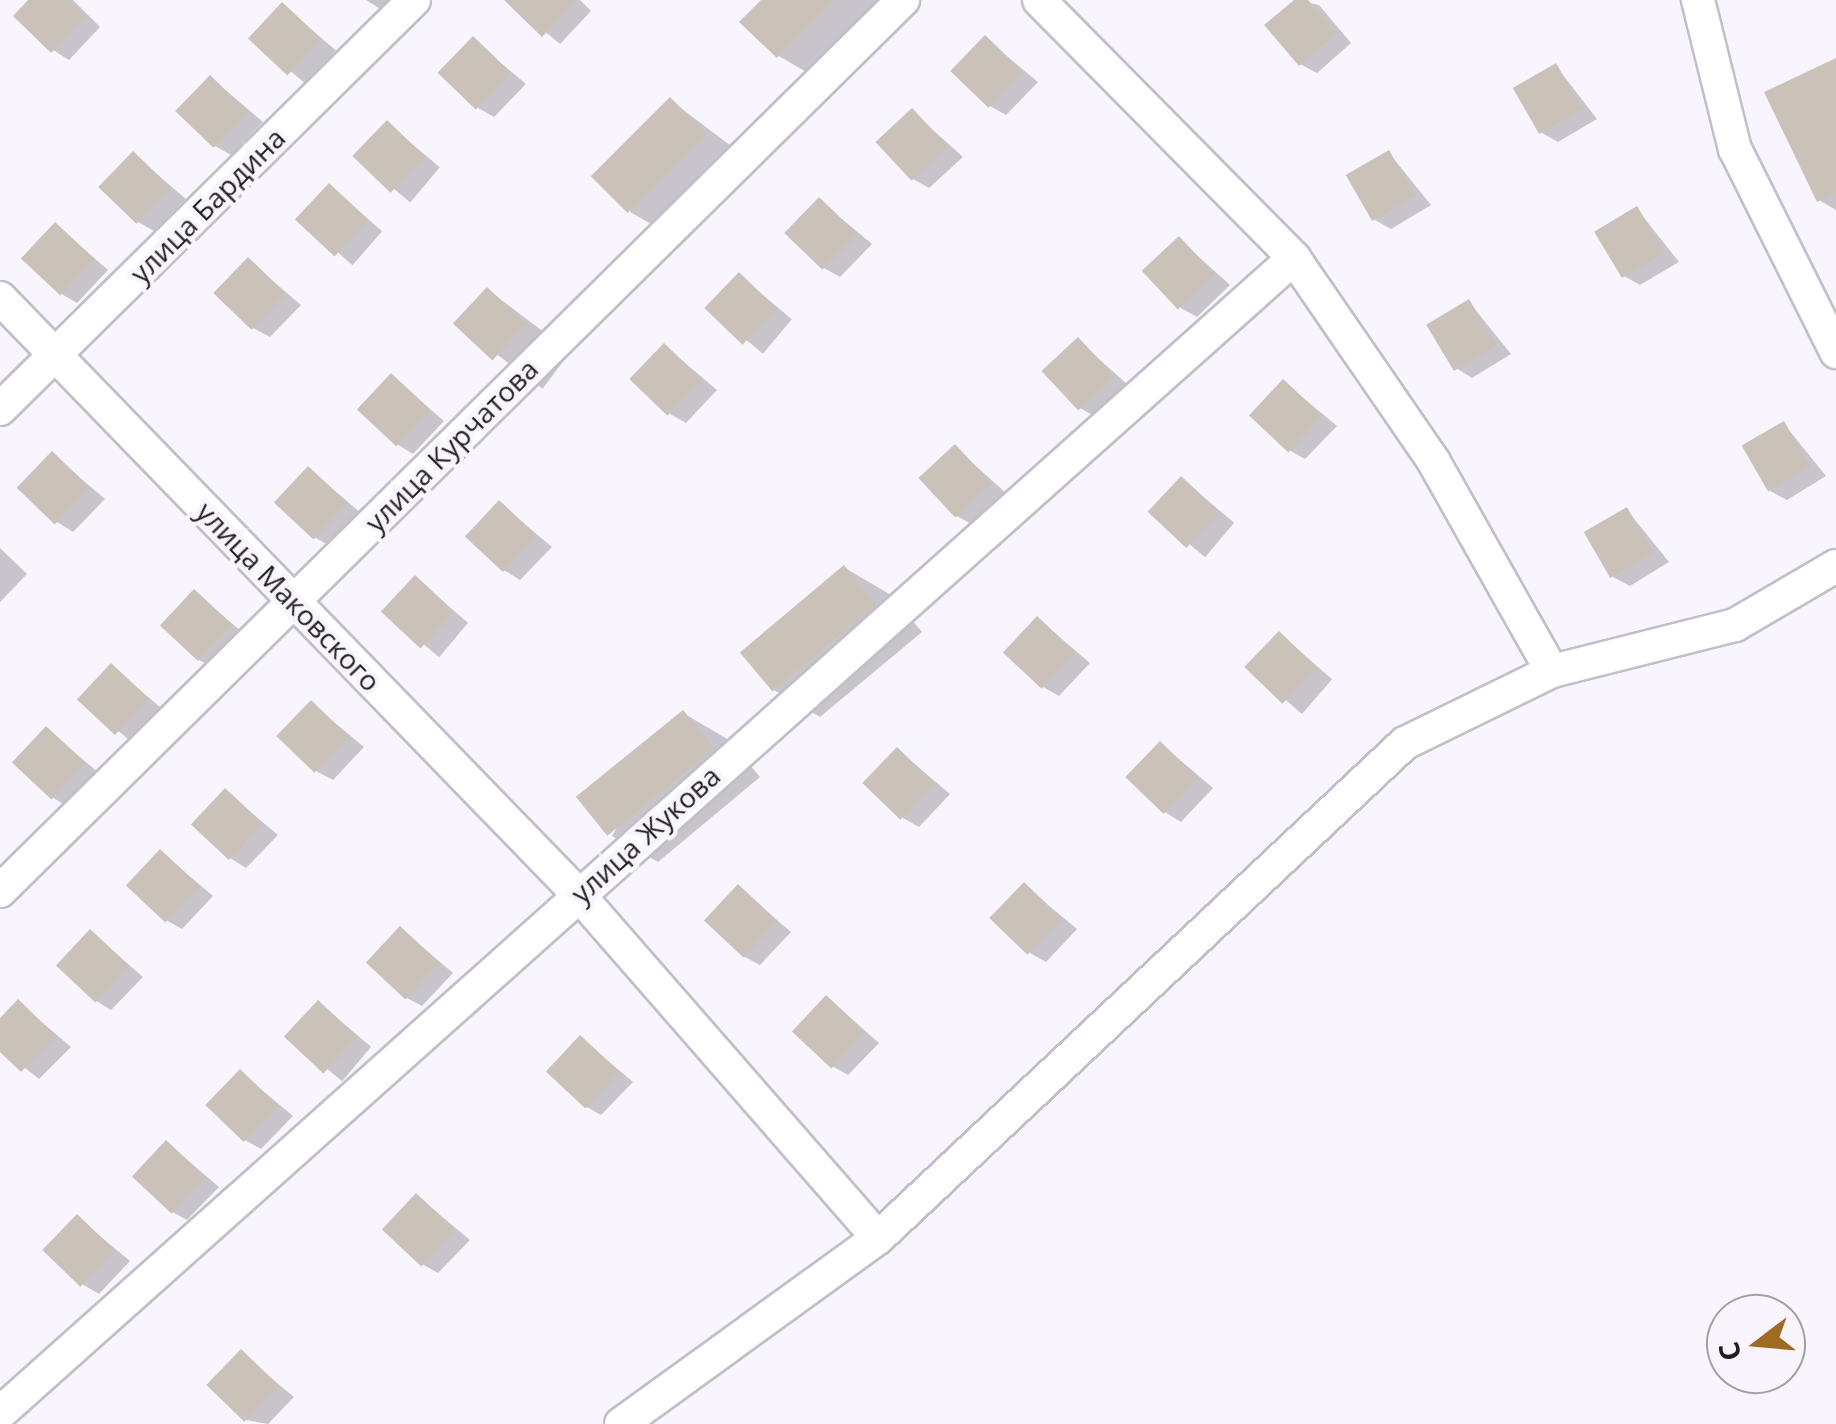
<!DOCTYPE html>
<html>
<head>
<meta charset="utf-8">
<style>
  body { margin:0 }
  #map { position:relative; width:1836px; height:1424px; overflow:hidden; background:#f9f5fe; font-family:"Open Sans",sans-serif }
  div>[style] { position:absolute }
  .shadow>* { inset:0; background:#0003; transform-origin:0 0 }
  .building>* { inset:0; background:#cac2b9; transform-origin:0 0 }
  .roads { filter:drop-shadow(2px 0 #c3bec9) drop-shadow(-2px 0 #c3bec9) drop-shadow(0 2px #c3bec9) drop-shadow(0 -2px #c3bec9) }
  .street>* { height:32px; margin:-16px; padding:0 16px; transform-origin:16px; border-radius:16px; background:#fff }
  span { translate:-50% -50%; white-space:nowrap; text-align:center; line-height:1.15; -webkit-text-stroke:9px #f9f5fe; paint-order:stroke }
  .street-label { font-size:28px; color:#201e22 }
  .north { position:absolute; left:1706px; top:1294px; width:100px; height:100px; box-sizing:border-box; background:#f9f5fe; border:2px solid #a29fa6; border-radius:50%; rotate:254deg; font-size:28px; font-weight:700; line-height:40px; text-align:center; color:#201e22 }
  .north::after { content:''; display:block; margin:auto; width:35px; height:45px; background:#9f6b23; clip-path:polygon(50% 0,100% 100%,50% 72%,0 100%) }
</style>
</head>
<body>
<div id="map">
  <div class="shadow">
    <i style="clip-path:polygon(31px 0,73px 0,100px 27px,69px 60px,53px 50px)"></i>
    <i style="clip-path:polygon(366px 0,392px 0,382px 10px)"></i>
    <i style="clip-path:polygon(507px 0,580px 0,591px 11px,560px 44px)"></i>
    <i style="clip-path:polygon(764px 0,893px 0,825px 83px,779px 56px)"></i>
    <i style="clip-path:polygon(1297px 0,1319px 5px,1351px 43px,1317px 73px,1300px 64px)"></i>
    <i style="left:283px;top:6px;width:69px;height:45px;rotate:40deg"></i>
    <i style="clip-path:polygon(985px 38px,1038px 82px,1006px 115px,990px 106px)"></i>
    <i style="clip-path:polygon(473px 40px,526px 84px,494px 117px,478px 108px)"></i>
    <i style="clip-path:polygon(1836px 61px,1836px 210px,1819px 200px)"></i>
    <i style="clip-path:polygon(1556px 66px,1597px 119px,1558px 142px,1542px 133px)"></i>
    <i style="clip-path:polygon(211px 78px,263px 122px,231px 155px,215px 146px)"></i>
    <i style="clip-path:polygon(670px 100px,751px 161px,676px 238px,630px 212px)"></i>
    <i style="clip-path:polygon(912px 111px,963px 157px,929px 188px,913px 179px)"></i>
    <i style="left:387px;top:123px;width:69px;height:46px;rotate:40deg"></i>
    <i style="clip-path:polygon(1389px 153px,1431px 205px,1391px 229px,1375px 220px)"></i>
    <i style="clip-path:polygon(133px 154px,186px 199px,154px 231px,138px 222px)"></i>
    <i style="left:330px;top:186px;width:69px;height:45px;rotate:41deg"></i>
    <i style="clip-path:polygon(819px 200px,872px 244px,840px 277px,824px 268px)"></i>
    <i style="clip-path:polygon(1637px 209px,1679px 262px,1640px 285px,1624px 276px)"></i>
    <i style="clip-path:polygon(56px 225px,108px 270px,77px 303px,60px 293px)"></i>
    <i style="clip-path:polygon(1179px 239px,1230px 285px,1197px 317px,1181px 308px)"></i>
    <i style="clip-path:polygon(248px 260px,301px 305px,270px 337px,253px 328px)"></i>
    <i style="left:739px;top:275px;width:69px;height:45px;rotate:40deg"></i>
    <i style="left:488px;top:290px;width:103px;height:46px;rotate:37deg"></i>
    <i style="clip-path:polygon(1469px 302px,1511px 354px,1472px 378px,1456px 368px)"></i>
    <i style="clip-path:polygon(1078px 340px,1129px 386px,1096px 417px,1080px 408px)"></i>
    <i style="clip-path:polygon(665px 346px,717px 390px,686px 423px,670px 414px)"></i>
    <i style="clip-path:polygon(392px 377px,444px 421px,413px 454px,397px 444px)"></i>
    <i style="clip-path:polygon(1284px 382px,1337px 426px,1305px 459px,1289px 450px)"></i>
    <i style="clip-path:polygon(1784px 424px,1826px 476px,1787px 500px,1770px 491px)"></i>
    <i style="clip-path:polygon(956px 448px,1007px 494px,973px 525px,957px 516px)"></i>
    <i style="clip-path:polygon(52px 454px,105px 499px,73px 532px,57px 522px)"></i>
    <i style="clip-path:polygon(309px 469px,361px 513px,330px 546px,314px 537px)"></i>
    <i style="left:1182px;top:479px;width:68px;height:45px;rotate:40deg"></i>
    <i style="clip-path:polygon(499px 503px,552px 547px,520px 580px,504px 570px)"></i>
    <i style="clip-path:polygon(1627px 510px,1669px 562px,1630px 586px,1613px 577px)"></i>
    <i style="clip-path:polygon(0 548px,27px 574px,0 602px)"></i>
    <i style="clip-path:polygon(845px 568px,891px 595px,922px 632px,820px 717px,774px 690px)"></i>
    <i style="left:416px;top:579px;width:68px;height:45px;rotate:40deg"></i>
    <i style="clip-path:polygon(194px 592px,247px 636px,216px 669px,199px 660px)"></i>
    <i style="clip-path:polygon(1038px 619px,1090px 663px,1059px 696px,1043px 687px)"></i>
    <i style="left:1280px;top:634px;width:69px;height:46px;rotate:41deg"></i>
    <i style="left:111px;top:666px;width:69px;height:45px;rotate:40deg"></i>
    <i style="clip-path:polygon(311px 703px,364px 747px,333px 780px,316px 771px)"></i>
    <i style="clip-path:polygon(683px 713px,729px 740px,760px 777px,658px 862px,612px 836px)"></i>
    <i style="clip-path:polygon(47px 729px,100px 774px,68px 807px,52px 797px)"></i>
    <i style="clip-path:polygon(1161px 744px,1213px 788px,1181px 822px,1165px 812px)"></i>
    <i style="clip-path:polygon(898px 750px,950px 794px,919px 827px,903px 818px)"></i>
    <i style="clip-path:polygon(225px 791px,278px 835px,246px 868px,230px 858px)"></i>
    <i style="clip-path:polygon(161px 852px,213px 896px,182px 929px,166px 920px)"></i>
    <i style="clip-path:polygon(1024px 885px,1077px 929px,1046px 962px,1030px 953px)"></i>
    <i style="clip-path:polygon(739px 888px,791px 932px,760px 965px,743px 956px)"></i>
    <i style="clip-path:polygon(401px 929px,453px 973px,422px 1006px,405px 997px)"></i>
    <i style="clip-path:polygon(91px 932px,143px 977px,111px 1010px,95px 1000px)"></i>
    <i style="clip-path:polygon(827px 998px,879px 1043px,848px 1075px,832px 1066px)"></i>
    <i style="clip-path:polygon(18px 1002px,71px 1047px,39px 1079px,0 1048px,0 1021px)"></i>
    <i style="left:319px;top:1003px;width:68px;height:45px;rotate:40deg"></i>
    <i style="clip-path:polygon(581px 1038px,633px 1082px,601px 1115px,585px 1106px)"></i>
    <i style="clip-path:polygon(240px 1072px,293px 1116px,261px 1149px,245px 1140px)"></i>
    <i style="clip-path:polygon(167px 1143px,219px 1187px,187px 1220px,171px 1211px)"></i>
    <i style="clip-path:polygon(417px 1196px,470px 1240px,438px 1273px,422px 1264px)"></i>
    <i style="clip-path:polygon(77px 1217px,130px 1261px,99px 1294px,82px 1284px)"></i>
    <i style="clip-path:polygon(241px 1353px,294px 1397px,268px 1424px,246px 1420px)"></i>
  </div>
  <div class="building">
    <i style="clip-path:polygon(28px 0,69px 0,86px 16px,51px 53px,13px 16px)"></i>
    <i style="clip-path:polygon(504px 0,577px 0,542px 37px)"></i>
    <i style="clip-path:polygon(761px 0,834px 0,777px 58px,739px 22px)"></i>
    <i style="clip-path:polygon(1294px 0,1308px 0,1337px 33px,1299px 66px,1264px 25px)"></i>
    <i style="left:282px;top:2px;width:54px;height:50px;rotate:43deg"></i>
    <i style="left:985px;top:35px;width:53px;height:50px;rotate:44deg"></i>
    <i style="left:473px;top:36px;width:53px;height:51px;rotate:44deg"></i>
    <i style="clip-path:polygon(1836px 58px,1836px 193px,1817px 202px,1764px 92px)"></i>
    <i style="left:1556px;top:63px;width:53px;height:50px;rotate:60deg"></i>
    <i style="left:210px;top:75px;width:53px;height:50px;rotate:44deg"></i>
    <i style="left:670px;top:97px;width:52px;height:112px;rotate:45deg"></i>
    <i style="left:912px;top:108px;width:53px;height:50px;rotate:47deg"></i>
    <i style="left:387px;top:120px;width:53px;height:50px;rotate:44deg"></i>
    <i style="left:1389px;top:150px;width:53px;height:50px;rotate:60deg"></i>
    <i style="left:133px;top:151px;width:53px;height:50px;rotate:44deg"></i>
    <i style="left:329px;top:183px;width:54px;height:50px;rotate:43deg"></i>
    <i style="left:819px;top:197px;width:53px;height:50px;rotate:44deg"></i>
    <i style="left:1637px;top:206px;width:54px;height:50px;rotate:59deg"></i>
    <i style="left:55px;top:222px;width:54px;height:50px;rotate:43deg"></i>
    <i style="left:1179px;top:236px;width:53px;height:51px;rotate:47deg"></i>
    <i style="left:248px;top:257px;width:53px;height:50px;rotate:44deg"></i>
    <i style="left:739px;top:272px;width:53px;height:50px;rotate:44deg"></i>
    <i style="left:487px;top:287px;width:54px;height:50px;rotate:43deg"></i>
    <i style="left:1469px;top:299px;width:54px;height:50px;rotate:59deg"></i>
    <i style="left:1078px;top:337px;width:54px;height:50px;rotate:47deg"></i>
    <i style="left:664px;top:343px;width:53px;height:50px;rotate:44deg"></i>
    <i style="left:391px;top:373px;width:54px;height:50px;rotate:43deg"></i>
    <i style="left:1283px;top:379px;width:54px;height:50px;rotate:43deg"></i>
    <i style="left:1784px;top:421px;width:53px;height:49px;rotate:60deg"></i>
    <i style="left:955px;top:444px;width:54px;height:50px;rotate:47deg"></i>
    <i style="left:52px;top:451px;width:53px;height:51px;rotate:44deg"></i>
    <i style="left:308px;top:466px;width:54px;height:50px;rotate:43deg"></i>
    <i style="left:1181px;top:476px;width:53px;height:49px;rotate:43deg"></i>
    <i style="left:499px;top:500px;width:52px;height:50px;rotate:43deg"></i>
    <i style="left:1627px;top:507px;width:53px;height:50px;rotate:60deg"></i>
    <i style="left:844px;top:565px;width:51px;height:136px;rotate:50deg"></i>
    <i style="left:415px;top:575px;width:54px;height:50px;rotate:43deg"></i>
    <i style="left:194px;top:589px;width:52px;height:50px;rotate:43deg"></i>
    <i style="left:1037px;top:616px;width:53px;height:50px;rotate:43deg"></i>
    <i style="left:1279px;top:631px;width:53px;height:50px;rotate:44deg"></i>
    <i style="left:111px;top:663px;width:52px;height:50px;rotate:43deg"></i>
    <i style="left:311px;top:700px;width:53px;height:50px;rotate:44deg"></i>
    <i style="left:683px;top:710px;width:50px;height:138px;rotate:51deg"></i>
    <i style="left:46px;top:726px;width:54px;height:50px;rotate:43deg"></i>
    <i style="left:1160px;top:741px;width:53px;height:50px;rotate:44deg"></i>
    <i style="left:897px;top:747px;width:53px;height:50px;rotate:44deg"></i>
    <i style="left:225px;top:788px;width:52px;height:50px;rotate:43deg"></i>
    <i style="left:160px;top:849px;width:54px;height:50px;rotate:43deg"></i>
    <i style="left:1024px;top:882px;width:53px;height:50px;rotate:44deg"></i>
    <i style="left:738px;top:884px;width:54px;height:50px;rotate:43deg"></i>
    <i style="left:400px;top:926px;width:54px;height:50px;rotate:43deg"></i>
    <i style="left:90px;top:929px;width:54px;height:50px;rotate:43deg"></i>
    <i style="left:826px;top:995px;width:54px;height:50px;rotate:43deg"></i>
    <i style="clip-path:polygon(18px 999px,56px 1036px,21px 1072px,0 1052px,0 1018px)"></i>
    <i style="left:318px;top:1000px;width:54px;height:50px;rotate:43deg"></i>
    <i style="left:580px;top:1035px;width:54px;height:50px;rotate:43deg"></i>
    <i style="left:240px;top:1069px;width:53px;height:50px;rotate:44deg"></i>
    <i style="left:166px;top:1140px;width:54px;height:50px;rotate:43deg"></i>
    <i style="left:416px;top:1193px;width:54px;height:50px;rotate:43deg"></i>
    <i style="left:77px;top:1214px;width:53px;height:50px;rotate:44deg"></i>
    <i style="left:241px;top:1349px;width:53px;height:50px;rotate:44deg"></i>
  </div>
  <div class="roads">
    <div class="street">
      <i style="left:1039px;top:0;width:363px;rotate:45.3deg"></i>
      <i style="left:1294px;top:258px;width:247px;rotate:55.5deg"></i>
      <i style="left:1434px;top:462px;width:240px;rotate:60.6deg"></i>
      <i style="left:1552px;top:671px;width:189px;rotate:-14.1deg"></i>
      <i style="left:1735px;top:625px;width:117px;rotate:-30.3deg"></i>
      <i style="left:1698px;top:0;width:154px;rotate:76.1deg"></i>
      <i style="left:1735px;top:149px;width:227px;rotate:63.5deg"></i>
      <i style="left:0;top:298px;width:830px;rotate:45.88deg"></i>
      <i style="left:578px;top:894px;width:456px;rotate:48.9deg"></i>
      <i style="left:878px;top:1238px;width:723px;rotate:-43.21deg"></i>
      <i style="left:1405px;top:743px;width:164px;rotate:-26.1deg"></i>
      <i style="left:0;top:409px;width:582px;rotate:-44.65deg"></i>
      <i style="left:0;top:891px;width:1269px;rotate:-44.62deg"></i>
      <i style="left:0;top:1413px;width:1734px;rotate:-41.75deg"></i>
      <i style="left:621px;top:1424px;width:317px;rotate:-35.9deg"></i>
    </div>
  </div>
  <div class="street-label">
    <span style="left:207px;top:205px;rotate:-45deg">улица Бардина</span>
    <span style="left:451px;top:445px;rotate:-45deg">улица Курчатова</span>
    <span style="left:289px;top:596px;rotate:46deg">улица Маковского</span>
    <span style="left:645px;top:834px;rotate:-42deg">улица Жукова</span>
  </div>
  <div class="north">С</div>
</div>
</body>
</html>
